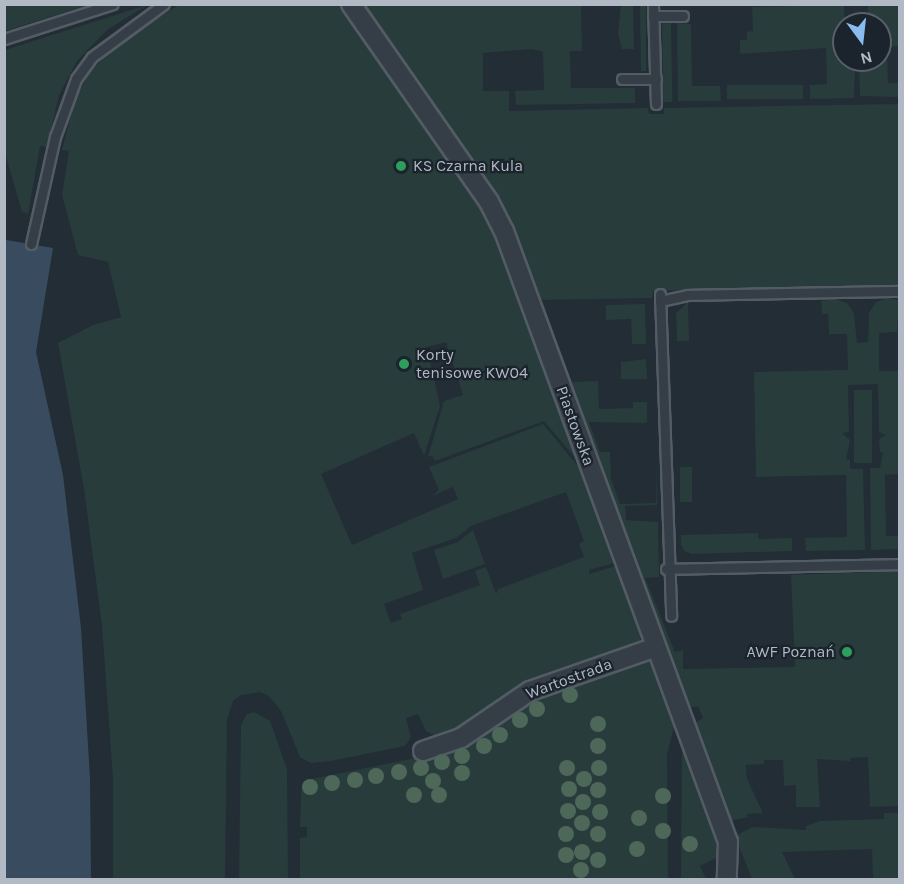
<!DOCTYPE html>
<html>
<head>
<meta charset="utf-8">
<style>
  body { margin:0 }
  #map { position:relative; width:904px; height:884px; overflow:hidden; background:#222d36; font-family:Karla,sans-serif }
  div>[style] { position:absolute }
  .green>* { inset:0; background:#283c3b; transform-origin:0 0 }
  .water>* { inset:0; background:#394c5f }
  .roads { filter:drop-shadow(2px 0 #535c65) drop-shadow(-2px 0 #535c65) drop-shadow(0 2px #535c65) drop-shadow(0 -2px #535c65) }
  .service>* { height:9px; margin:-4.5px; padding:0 4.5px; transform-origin:4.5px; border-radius:4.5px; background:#353e47 }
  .minor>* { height:18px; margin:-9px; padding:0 9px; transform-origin:9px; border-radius:9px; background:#353e47 }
  .trees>* { width:16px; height:16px; margin:-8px; border-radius:50%; background:#4d6759 }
  .dots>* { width:16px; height:16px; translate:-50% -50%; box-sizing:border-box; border:3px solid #1b232c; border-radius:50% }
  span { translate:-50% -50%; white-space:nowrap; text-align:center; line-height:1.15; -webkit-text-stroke:4.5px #1b232c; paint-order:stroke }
  .poi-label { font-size:16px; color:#b0b9c4 }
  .left { translate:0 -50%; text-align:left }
  .right { translate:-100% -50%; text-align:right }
  .street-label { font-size:16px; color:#b0b9c4 }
  .frame { position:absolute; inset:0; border:6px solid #b0b9c4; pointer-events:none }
  .north { position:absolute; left:832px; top:12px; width:60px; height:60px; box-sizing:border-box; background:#1b232c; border:2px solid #575f69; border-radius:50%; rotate:165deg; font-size:16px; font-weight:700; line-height:24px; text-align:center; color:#b0b9c4 }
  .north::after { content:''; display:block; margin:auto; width:21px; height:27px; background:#89baf0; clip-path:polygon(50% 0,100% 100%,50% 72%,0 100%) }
</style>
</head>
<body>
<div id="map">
  <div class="green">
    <i style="clip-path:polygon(5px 4px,87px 4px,87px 5px,5px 31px)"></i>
    <i style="clip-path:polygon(147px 5px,107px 30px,77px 61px,59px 95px,47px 147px,40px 146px,28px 214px,22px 212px,5px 153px,5px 50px)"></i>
    <i style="clip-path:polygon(evenodd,179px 5px,343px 5px,491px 218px,580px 459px,577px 460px,544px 421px,435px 461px,432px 456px,428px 457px,444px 401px,463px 395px,446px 342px,427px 347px,440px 406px,424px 456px,414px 433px,321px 474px,352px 545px,458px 499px,453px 487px,432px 496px,439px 490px,429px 467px,543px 424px,577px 465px,581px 464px,618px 562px,589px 570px,589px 574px,619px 565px,643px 633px,638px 645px,469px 726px,438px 737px,426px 731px,418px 714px,406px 718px,411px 737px,405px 746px,331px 761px,311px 763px,300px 757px,281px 711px,269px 696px,260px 692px,241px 695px,233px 701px,227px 720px,225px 879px,113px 879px,113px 779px,102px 626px,84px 489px,58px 343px,93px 325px,121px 317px,108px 262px,78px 255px,62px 195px,69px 151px,62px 150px,75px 100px,89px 73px,116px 45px,179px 5px,566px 492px,584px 541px,579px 544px,584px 557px,498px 589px,496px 594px,486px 567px,475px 571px,480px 585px,400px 614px,402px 619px,391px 623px,384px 604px,423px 590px,412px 553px,456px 538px,471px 526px,566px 492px)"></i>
    <i style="clip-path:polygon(358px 5px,581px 5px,582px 51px,570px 51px,571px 88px,635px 88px,635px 103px,516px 105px,515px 91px,544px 90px,543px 52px,532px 49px,483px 53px,483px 91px,509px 91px,509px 111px,648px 108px,649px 114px,664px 114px,664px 108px,899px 104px,899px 285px,653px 291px,652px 298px,536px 300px,510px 227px)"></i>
    <i style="clip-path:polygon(621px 5px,633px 5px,634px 49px,622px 49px,618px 34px)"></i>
    <i style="clip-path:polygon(640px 5px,646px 5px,646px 71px,641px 71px)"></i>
    <i style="clip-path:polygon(844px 5px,844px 17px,854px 17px,854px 24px,844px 24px,844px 60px,855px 60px,854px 98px,810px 99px,810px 85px,827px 84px,826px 48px,740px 54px,740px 40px,747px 40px,747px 32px,753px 31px,752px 7px)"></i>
    <i style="clip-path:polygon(868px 5px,899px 5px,899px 46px,887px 47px,888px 83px,899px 83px,899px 97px,860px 96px,859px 60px,880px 60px,880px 24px,859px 24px,859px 17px,868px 17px)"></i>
    <i style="left:671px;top:23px;width:79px;height:9px;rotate:89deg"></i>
    <i style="clip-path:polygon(677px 23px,691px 24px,692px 86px,720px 86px,721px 101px,678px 101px)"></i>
    <i style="left:803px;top:85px;width:14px;height:76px;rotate:90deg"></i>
    <i style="clip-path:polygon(835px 299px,847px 303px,854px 313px,857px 343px,868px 342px,869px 313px,876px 302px,888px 298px,899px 300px,897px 332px,879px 333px,879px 371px,899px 371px,899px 474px,885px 475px,886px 536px,899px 536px,899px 549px,871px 550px,870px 468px,880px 468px,883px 452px,880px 452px,879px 439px,886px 435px,879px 432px,878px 384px,848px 385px,849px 432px,842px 433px,850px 440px,846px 459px,850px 460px,850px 469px,863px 469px,865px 550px,806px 551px,805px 538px,847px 537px,846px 475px,756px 477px,754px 372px,848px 370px,847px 334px,829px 334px,828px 314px,822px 314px,821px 301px)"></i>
    <i style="clip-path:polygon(688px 302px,689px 341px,677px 341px,676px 313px)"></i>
    <i style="clip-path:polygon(645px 304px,646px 344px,632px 344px,631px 319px,606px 320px,606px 305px)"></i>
    <i style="clip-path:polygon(539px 306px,544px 306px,572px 382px,598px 381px,599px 409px,633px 408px,633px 402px,647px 402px,647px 422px,644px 423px,589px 422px,600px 452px,610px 452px,611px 479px,620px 504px,656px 503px,656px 449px,657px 505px,625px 506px,626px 520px,658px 522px,659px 577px,645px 578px,675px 652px,683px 650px,683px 669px,795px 667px,791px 575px,899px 571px,899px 806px,870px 807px,868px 757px,850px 758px,850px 761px,817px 759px,820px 807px,796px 807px,796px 785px,784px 786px,783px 760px,764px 760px,764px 764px,746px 765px,747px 779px,763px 813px,747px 814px,748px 817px,729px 821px,692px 726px,703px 718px,698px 706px,686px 708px)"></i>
    <i style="clip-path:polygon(646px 359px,647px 379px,621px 379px,621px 362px)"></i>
    <i style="left:854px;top:390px;width:18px;height:73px"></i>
    <i style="left:680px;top:467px;width:12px;height:35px"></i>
    <i style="clip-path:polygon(473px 530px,485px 564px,443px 579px,434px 550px,458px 542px)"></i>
    <i style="clip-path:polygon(758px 533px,758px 539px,792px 538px,792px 551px,692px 554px,684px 551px,681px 544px,681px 535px)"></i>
    <i style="clip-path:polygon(644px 660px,654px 664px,675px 723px,667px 754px,668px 879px,300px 880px,300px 838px,307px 837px,307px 827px,300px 827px,301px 791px,307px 780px,426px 756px,519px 704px)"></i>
    <i style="clip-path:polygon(254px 712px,270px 721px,287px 769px,288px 879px,239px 879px,241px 725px,247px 714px)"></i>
    <i style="clip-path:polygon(682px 740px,721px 842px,718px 857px,700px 866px,706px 879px,681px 880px)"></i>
    <i style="clip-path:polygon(884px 813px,899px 813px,899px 879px,873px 879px,872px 849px,782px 852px,795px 879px,752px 879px,735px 836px,753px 827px,806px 830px,806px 826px,820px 821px,884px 819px)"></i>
  </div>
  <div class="water">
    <i style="clip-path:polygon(4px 235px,6px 240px,53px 248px,36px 352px,63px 475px,81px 628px,90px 779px,91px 879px,5px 879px)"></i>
  </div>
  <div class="roads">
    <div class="service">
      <i style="left:653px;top:4px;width:100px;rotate:88.3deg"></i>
      <i style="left:653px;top:16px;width:30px"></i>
      <i style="left:4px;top:39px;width:114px;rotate:-17.8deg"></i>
      <i style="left:622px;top:79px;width:34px"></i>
      <i style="left:31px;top:244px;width:110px;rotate:-77.4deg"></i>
      <i style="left:55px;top:137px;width:62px;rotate:-70.1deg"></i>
      <i style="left:76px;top:79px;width:27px;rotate:-54deg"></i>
      <i style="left:92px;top:57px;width:89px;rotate:-36.4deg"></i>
      <i style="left:660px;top:294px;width:322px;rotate:88deg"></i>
      <i style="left:660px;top:301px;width:29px;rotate:-12deg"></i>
      <i style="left:688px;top:295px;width:212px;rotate:-1.1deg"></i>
      <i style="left:666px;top:569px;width:234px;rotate:-1.2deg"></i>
    </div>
    <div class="minor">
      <i style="left:351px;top:4px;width:241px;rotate:55.1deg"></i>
      <i style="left:489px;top:202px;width:33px;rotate:63deg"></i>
      <i style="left:504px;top:231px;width:651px;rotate:69.87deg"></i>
      <i style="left:728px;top:842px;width:38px;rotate:92deg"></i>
      <i style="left:423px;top:751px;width:40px;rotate:-18.9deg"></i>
      <i style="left:461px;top:738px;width:83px;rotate:-34.3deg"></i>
      <i style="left:530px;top:691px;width:133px;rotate:-19.2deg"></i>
    </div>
  </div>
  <div class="trees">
    <i style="left:570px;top:695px"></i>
    <i style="left:537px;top:709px"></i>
    <i style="left:520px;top:720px"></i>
    <i style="left:598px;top:724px"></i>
    <i style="left:500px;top:735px"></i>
    <i style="left:484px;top:746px"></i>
    <i style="left:598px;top:746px"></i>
    <i style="left:462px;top:756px"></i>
    <i style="left:442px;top:762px"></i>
    <i style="left:421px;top:768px"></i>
    <i style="left:567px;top:768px"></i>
    <i style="left:599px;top:768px"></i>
    <i style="left:399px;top:772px"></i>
    <i style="left:462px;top:773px"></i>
    <i style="left:376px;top:776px"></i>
    <i style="left:584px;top:779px"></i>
    <i style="left:355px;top:780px"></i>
    <i style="left:433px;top:781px"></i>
    <i style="left:332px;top:783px"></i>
    <i style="left:310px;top:787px"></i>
    <i style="left:569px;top:789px"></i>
    <i style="left:598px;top:790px"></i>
    <i style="left:414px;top:795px"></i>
    <i style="left:439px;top:795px"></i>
    <i style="left:663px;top:796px"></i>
    <i style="left:583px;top:802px"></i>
    <i style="left:568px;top:811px"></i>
    <i style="left:600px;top:812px"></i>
    <i style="left:639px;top:818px"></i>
    <i style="left:582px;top:823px"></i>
    <i style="left:663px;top:831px"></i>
    <i style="left:566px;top:834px"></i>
    <i style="left:598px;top:834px"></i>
    <i style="left:690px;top:844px"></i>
    <i style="left:637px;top:849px"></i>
    <i style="left:582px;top:852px"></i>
    <i style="left:566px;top:855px"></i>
    <i style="left:598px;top:860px"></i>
    <i style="left:581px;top:870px"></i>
  </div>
  <div class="dots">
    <i style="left:401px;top:166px;background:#2e9e5b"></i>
    <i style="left:404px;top:364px;background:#2e9e5b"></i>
    <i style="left:847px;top:652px;background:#2e9e5b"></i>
  </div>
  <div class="poi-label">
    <span class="left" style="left:413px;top:166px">KS Czarna Kula</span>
    <span class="left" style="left:416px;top:364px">Korty<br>tenisowe KW04</span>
    <span class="right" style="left:835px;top:652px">AWF Poznań</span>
  </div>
  <div class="street-label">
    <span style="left:575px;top:426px;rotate:70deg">Piastowska</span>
    <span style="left:569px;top:679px;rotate:-20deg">Wartostrada</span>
  </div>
  <div class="frame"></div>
  <div class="north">N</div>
</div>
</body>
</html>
